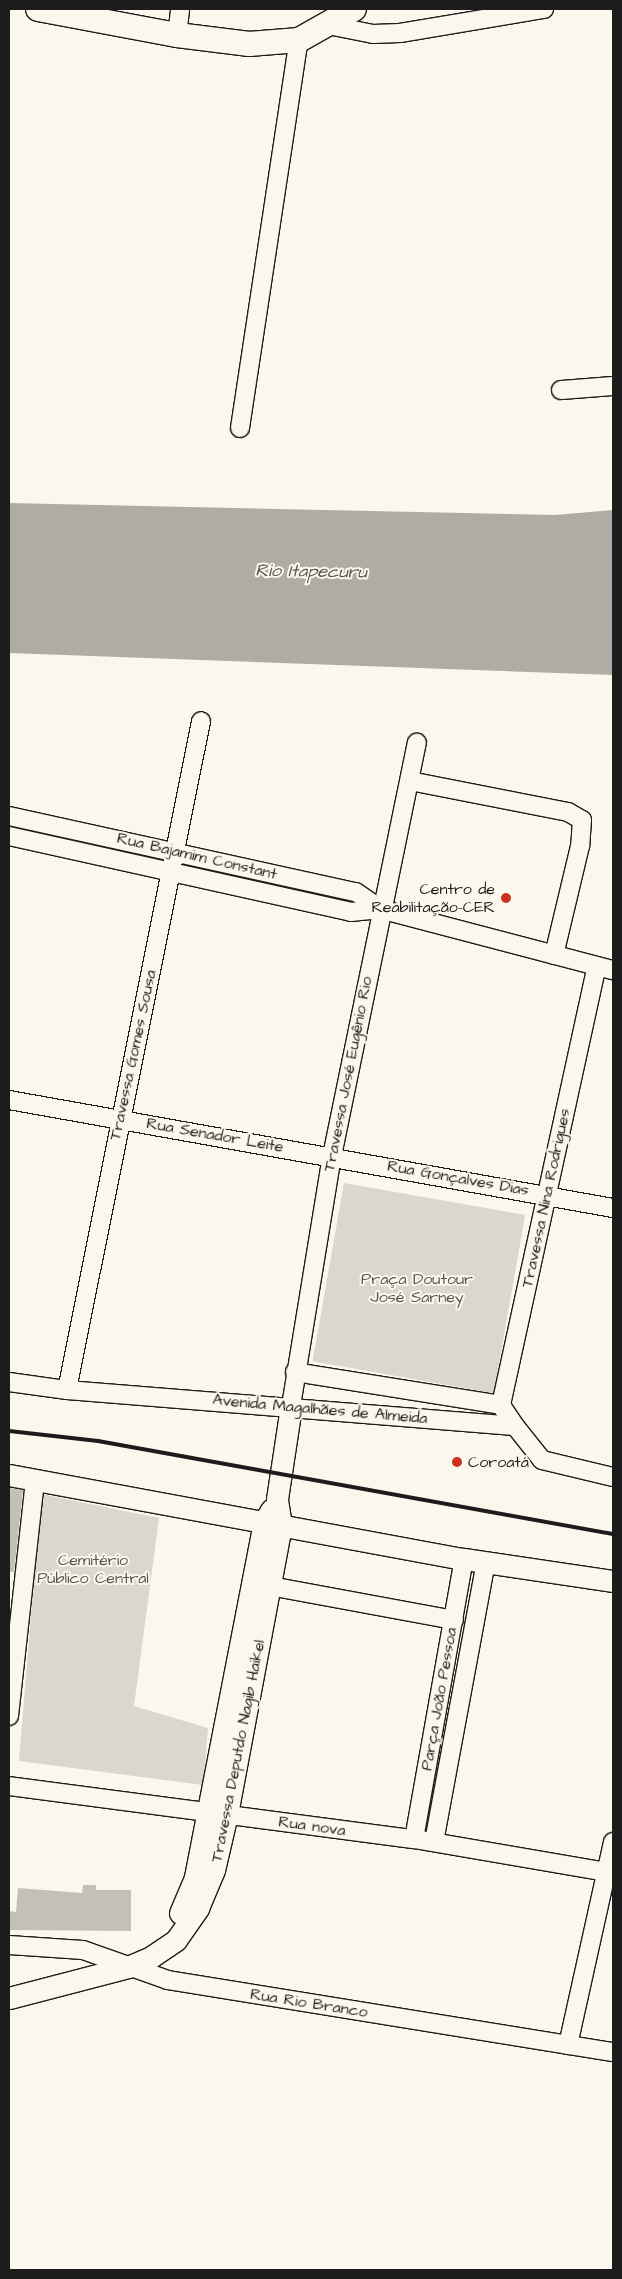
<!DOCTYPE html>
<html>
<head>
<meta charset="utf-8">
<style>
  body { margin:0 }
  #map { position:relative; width:622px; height:2279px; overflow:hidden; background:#fbf7ec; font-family:"Architects Daughter",sans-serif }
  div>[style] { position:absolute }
  .green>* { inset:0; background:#dad7ce; transform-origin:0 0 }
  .water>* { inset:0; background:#afaca5 }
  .building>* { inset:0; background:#c3c0b8 }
  .roads { filter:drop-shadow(1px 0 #1c1c1c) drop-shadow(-1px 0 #1c1c1c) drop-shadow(0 1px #1c1c1c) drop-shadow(0 -1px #1c1c1c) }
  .minor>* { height:18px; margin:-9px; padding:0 9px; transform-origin:9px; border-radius:9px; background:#fbf7ec }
  .tertiary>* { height:21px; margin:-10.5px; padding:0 10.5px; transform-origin:10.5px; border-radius:10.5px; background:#fbf7ec }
  .secondary>* { height:24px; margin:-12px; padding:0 12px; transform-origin:12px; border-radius:12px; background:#fbf7ec }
  .rail>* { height:4px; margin:-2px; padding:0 2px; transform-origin:2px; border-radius:2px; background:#1c1c1c }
  .dots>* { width:14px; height:14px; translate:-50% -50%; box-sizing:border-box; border:2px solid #fbf7ec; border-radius:50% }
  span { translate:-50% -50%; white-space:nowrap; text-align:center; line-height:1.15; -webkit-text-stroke:4px #fbf7ec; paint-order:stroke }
  .street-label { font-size:16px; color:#1c1c1c }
  .poi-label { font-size:16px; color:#1c1c1c }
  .right { translate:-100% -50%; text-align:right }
  .left { translate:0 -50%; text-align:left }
  .park-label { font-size:16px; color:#555451 }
  .water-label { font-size:18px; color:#575653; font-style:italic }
  .frame { position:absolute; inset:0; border:10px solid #1c1c1c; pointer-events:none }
</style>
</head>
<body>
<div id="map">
  <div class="green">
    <i style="left:344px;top:1183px;width:184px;height:181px;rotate:10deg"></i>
    <i style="clip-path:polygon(41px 1494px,159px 1518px,134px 1706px,208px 1728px,203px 1785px,19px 1761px)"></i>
  </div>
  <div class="water">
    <i style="clip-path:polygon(9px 503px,555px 515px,613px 510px,613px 675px,9px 653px)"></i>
  </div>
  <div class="building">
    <i style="clip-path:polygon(9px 1488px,23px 1490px,14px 1572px,9px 1572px)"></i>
    <i style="clip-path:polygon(83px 1885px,96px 1885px,96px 1890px,131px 1890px,131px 1931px,9px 1930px,9px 1911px,16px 1912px,18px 1888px,82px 1893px)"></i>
  </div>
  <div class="roads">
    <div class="minor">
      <i style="left:328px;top:25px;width:46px;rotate:11.3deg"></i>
      <i style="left:373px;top:34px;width:27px;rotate:-2deg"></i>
      <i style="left:400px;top:33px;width:146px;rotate:-9.5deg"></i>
      <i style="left:177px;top:35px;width:26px;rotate:-83deg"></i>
      <i style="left:561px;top:390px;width:52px;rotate:-4.4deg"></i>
      <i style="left:240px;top:428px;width:392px;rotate:-81.4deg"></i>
      <i style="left:410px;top:781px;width:161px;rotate:11.1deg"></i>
      <i style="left:568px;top:812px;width:16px;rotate:30deg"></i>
      <i style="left:582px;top:820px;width:26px;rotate:94deg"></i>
      <i style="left:580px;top:846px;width:112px;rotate:103.4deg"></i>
      <i style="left:9px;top:816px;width:355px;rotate:12.4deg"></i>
      <i style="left:356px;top:892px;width:29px;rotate:35deg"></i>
      <i style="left:9px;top:836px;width:350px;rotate:12.5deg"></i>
      <i style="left:351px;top:912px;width:29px;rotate:-6deg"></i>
      <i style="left:380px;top:909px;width:241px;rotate:14.7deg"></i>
      <i style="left:9px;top:1100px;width:614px;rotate:10.14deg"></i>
      <i style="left:295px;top:1372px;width:209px;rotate:9.1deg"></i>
      <i style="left:9px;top:1382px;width:59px;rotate:7.9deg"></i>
      <i style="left:67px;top:1390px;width:449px;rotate:4.6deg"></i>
      <i style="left:515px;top:1426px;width:43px;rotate:51.5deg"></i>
      <i style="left:542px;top:1460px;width:73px;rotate:13.5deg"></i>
      <i style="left:67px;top:1390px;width:682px;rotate:-78.67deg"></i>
      <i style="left:291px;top:1406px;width:253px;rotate:-80.7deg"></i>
      <i style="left:332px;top:1156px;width:422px;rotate:-78.4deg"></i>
      <i style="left:515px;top:1426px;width:25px;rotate:-124deg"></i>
      <i style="left:501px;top:1405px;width:449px;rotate:-77.7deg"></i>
      <i style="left:270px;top:1586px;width:187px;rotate:10.5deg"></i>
      <i style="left:9px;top:1716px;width:236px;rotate:-83.7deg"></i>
      <i style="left:9px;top:1786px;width:408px;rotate:7.5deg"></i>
      <i style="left:414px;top:1839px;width:202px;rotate:9.7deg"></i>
      <i style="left:414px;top:1839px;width:284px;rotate:-79.9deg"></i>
      <i style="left:434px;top:1842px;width:285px;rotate:-79.5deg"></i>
      <i style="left:9px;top:1945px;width:74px;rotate:3.9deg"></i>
      <i style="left:83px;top:1950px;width:90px;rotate:19.4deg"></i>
      <i style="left:168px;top:1980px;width:451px;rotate:9.2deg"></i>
      <i style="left:568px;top:2045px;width:208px;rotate:-77.5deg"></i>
    </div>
    <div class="tertiary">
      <i style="left:9px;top:1475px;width:463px;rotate:10.5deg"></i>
      <i style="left:464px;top:1559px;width:151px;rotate:8.4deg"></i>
      <i style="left:180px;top:1913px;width:39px;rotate:-67deg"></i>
      <i style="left:195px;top:1877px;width:362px;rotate:-79deg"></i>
      <i style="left:264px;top:1522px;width:14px;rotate:-60deg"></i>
      <i style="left:9px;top:1998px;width:123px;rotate:-14.6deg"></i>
      <i style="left:128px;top:1967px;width:25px;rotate:-23deg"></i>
      <i style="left:151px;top:1957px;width:30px;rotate:-34deg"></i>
      <i style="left:176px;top:1940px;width:39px;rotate:-55deg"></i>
      <i style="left:198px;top:1908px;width:41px;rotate:-67.2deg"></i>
      <i style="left:214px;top:1870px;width:57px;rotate:-76.9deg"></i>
      <i style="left:227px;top:1814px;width:294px;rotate:-79.4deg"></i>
      <i style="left:281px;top:1525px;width:26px;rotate:-99deg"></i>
      <i style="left:277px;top:1499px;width:94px;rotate:-81.4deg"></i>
    </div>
    <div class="secondary">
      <i style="left:38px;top:9px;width:141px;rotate:10.6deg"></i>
      <i style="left:177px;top:35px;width:73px;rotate:7.1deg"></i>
      <i style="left:249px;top:44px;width:50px;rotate:-4.6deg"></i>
      <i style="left:299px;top:40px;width:63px;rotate:-29.4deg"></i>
    </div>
  </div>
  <div class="rail">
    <i style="left:9px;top:1431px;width:90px;rotate:6.4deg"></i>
    <i style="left:98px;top:1441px;width:523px;rotate:10.24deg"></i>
  </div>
  <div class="dots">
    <i style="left:506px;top:898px;background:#c8321e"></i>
    <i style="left:457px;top:1462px;background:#c8321e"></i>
  </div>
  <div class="street-label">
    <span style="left:197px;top:856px;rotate:13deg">Rua Bajamim Constant</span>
    <span style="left:133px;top:1055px;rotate:-78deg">Travessa Gomes Sousa</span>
    <span style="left:348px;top:1074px;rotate:-79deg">Travessa José Eugênio Rio</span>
    <span style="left:215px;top:1135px;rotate:10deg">Rua Senador Leite</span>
    <span style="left:458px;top:1178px;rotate:10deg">Rua Gonçalves Dias</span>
    <span style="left:546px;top:1198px;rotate:-78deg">Travessa Nina Rodrigues</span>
    <span style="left:320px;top:1409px;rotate:5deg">Avenida Magalhães de Almeida</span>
    <span style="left:439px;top:1699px;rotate:-80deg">Parça João Pessoa</span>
    <span style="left:238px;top:1751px;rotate:-79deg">Travessa Deputdo Nagib Haikel</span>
    <span style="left:312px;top:1826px;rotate:8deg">Rua nova</span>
    <span style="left:309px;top:2003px;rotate:9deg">Rua Rio Branco</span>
  </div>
  <div class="poi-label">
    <span class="right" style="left:495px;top:898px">Centro de<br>Reabilitação-CER</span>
    <span class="left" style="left:468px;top:1462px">Coroatá</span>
  </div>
  <div class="park-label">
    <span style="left:417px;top:1288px">Praça Doutour<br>José Sarney</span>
    <span style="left:93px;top:1569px">Cemitério<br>Público Central</span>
  </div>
  <div class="water-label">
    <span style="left:311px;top:572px;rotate:1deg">Rio Itapecuru</span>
  </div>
  <div class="frame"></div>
</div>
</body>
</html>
